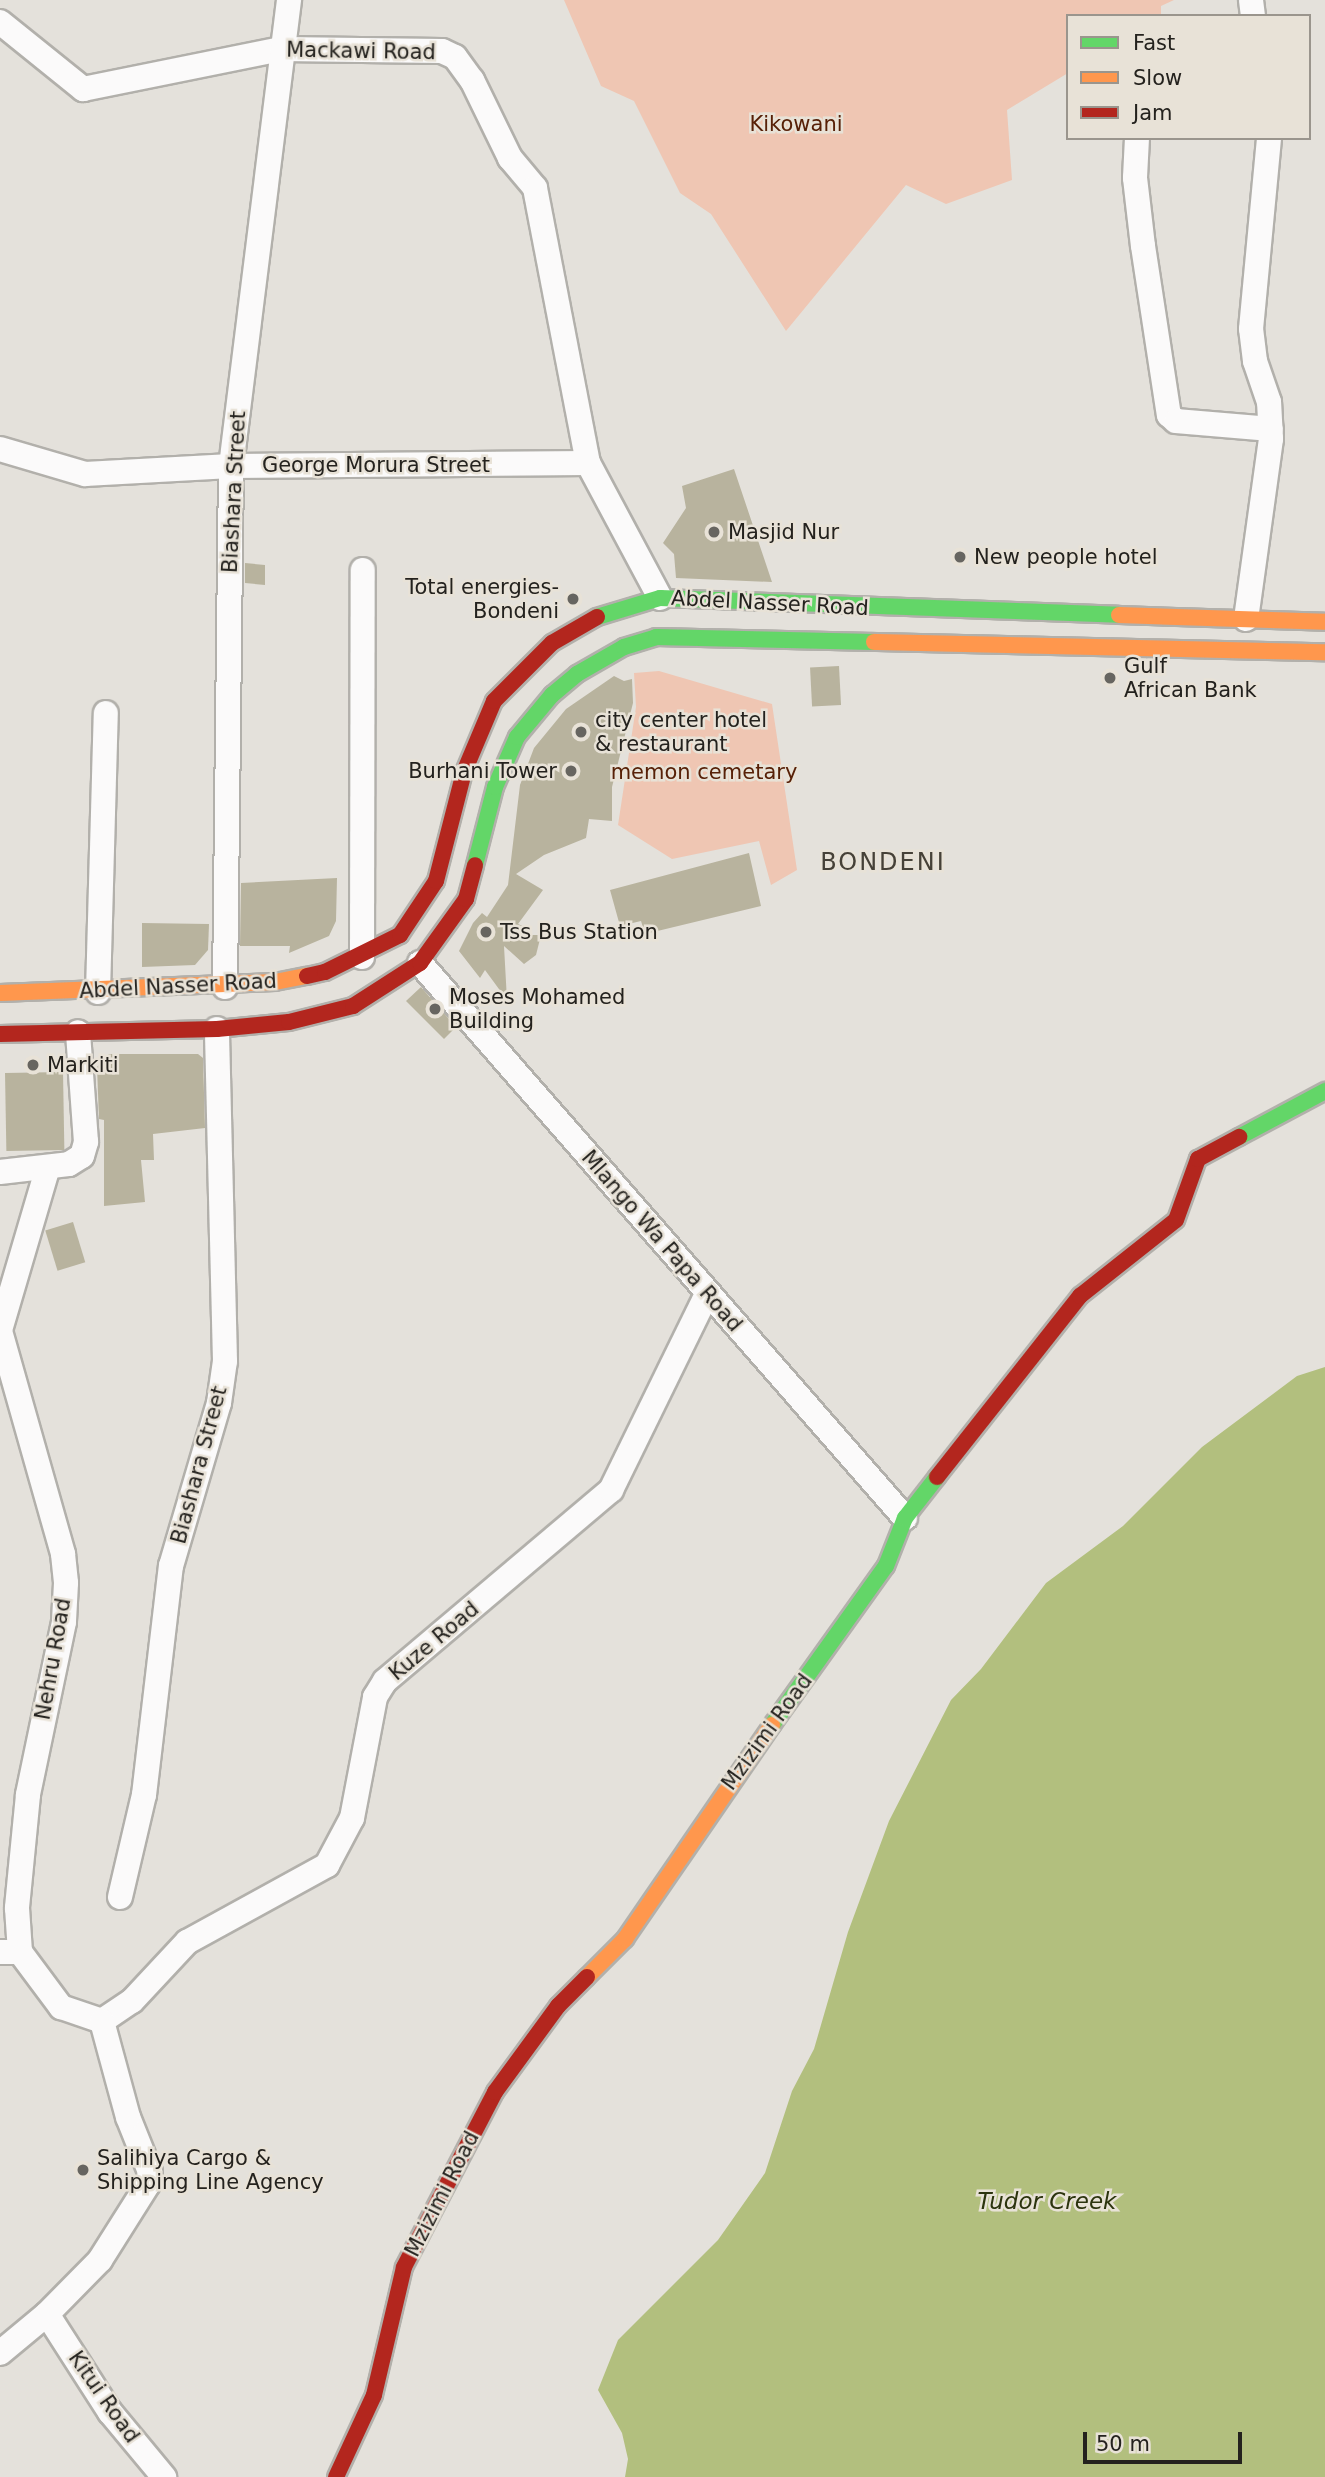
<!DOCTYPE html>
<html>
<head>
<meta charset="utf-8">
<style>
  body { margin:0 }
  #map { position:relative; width:1325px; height:2477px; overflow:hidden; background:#e4e1db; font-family:"DejaVu Sans",sans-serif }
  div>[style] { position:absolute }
  .green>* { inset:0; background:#efc6b3 }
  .water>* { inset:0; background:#b2bf7e }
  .building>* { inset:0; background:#b8b39e; transform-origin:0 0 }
  .roads { filter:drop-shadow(2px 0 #b2b0ab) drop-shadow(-2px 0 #b2b0ab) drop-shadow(0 2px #b2b0ab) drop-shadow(0 -2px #b2b0ab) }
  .street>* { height:24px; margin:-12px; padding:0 12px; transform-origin:12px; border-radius:12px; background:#fbfafa }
  .fast>* { height:16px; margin:-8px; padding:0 8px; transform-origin:8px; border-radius:8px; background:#63d668 }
  .slow>* { height:16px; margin:-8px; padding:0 8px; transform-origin:8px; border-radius:8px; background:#ff974d }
  .jam>* { height:16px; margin:-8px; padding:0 8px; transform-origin:8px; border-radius:8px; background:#b3261e }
  .dots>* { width:19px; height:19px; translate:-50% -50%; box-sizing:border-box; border:4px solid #e8e2d7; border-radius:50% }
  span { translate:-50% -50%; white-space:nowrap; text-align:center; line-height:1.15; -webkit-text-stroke:5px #e8e2d7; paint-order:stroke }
  .street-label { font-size:21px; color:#24221e }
  .park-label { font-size:21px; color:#572007 }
  .poi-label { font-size:21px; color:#24221e }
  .left { translate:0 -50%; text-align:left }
  .right { translate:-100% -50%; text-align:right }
  .water-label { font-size:23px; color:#2c340e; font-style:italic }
  .quarter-label { font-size:24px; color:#464138; letter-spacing:2px }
  .legend { position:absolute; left:1066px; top:14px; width:245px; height:126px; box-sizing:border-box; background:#e8e2d7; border:2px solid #9a958d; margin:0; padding:9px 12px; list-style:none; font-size:21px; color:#24221e }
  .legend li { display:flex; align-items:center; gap:14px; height:35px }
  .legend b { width:35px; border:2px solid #9a958d }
  .scale { position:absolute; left:1083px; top:2432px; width:159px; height:32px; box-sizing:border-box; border:4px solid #24221e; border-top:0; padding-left:9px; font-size:21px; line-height:24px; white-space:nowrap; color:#24221e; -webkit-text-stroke:5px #e8e2d7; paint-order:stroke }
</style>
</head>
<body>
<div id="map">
  <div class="green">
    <i style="clip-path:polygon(564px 0,1174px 0,1161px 6px,1161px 16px,1068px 16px,1068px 73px,1007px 110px,1012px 180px,946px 204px,906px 185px,786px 331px,711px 214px,680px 193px,634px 101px,601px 86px)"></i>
    <i style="clip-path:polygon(659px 671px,772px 704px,797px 870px,771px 885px,759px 841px,672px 859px,618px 825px,636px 707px,634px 673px)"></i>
  </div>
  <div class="water">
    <i style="clip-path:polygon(1325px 1367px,1325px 2477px,625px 2477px,628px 2459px,622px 2433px,598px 2390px,618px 2340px,718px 2240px,765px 2173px,792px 2091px,814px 2049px,848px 1932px,889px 1821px,951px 1700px,981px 1669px,1046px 1583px,1123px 1526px,1202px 1447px,1297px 1376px)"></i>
  </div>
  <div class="building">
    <i style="clip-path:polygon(734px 469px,772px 582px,676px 578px,674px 554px,663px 543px,686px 508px,682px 486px)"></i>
    <i style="clip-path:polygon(245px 563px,265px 565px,265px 585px,245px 583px)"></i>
    <i style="left:839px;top:666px;width:39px;height:29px;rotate:87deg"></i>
    <i style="clip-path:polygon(614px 676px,624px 681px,632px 679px,633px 703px,612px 787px,612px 821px,589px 819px,586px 838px,544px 855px,516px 874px,543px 890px,518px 924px,532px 930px,532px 935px,541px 935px,536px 955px,524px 964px,504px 946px,507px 1000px,485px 970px,480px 978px,459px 951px,473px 923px,482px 913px,487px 917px,508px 885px,520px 785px,534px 748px,566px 709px)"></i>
    <i style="clip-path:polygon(749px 853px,761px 906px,645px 934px,641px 921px,620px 926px,610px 890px)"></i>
    <i style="clip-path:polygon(337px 878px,336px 921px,329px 936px,289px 953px,290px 946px,240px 946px,241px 883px)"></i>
    <i style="clip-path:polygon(142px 923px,209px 924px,208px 950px,195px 965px,142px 967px)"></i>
    <i style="clip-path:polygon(421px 987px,456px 1027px,444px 1039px,406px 1001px)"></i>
    <i style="clip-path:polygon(109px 1054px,198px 1054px,203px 1058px,205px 1128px,153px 1134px,154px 1160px,141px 1160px,145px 1202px,104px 1206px,104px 1120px,99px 1119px,97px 1067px)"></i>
    <i style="left:63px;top:1072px;width:78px;height:58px;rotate:89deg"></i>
    <i style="left:73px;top:1222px;width:42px;height:29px;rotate:73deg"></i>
  </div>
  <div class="roads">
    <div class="street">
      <i style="left:1251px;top:0;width:16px;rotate:83deg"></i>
      <i style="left:0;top:22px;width:107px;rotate:38.9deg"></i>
      <i style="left:83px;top:89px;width:202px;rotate:-11.4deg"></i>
      <i style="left:281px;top:49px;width:161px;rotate:0.7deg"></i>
      <i style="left:442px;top:51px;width:14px;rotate:25deg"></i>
      <i style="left:455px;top:57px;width:29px;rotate:54deg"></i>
      <i style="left:472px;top:80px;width:87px;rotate:64deg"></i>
      <i style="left:510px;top:158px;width:39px;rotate:50deg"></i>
      <i style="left:535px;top:188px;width:280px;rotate:79.1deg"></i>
      <i style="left:588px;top:463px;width:153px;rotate:61.9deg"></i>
      <i style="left:1137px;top:138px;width:40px;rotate:92.9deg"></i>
      <i style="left:1135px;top:178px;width:68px;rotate:83.3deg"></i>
      <i style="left:1143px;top:246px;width:171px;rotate:81.3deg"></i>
      <i style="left:1169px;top:415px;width:9px;rotate:41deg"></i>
      <i style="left:1176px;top:421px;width:95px;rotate:4.8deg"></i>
      <i style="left:0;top:449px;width:89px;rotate:16.4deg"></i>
      <i style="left:85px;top:474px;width:146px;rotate:-3.1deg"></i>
      <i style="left:231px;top:466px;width:357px;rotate:-0.5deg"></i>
      <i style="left:1246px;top:619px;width:182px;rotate:-82.1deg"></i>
      <i style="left:1271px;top:439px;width:37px;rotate:-93deg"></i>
      <i style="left:1269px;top:402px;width:43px;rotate:-108.9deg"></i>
      <i style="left:1255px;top:361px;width:32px;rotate:-97deg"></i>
      <i style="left:1251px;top:329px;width:192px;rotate:-84.6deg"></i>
      <i style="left:362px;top:957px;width:387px;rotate:-89.9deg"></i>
      <i style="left:420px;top:963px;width:737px;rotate:48.85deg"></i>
      <i style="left:225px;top:987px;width:521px;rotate:-89.34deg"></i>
      <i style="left:231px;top:466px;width:470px;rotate:-82.9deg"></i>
      <i style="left:98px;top:992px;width:279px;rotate:-88.4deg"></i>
      <i style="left:0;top:1172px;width:69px;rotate:-6.6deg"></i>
      <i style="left:69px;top:1164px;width:15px;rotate:-32deg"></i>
      <i style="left:82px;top:1156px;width:15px;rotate:-74deg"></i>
      <i style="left:86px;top:1142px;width:110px;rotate:-94.2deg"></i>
      <i style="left:0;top:1330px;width:170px;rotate:-73.6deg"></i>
      <i style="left:0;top:1331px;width:232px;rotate:74.2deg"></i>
      <i style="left:63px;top:1554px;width:29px;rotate:84deg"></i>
      <i style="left:66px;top:1583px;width:39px;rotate:93deg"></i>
      <i style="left:64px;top:1622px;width:177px;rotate:101.8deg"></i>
      <i style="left:28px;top:1795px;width:114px;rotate:95.6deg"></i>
      <i style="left:17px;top:1908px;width:44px;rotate:86.1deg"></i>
      <i style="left:120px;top:1897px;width:105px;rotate:-76.8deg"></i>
      <i style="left:144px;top:1795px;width:231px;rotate:-83.3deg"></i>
      <i style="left:171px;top:1566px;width:170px;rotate:-73.6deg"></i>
      <i style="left:219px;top:1403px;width:42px;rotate:-81.9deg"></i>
      <i style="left:225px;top:1361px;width:332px;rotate:-91.4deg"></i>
      <i style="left:0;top:1952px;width:20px"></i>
      <i style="left:20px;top:1952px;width:69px;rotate:53.3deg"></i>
      <i style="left:61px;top:2007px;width:43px;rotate:18.9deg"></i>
      <i style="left:102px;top:2021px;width:36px;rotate:-34deg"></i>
      <i style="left:132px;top:2001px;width:81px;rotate:-47deg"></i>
      <i style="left:187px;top:1942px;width:160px;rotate:-28.8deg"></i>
      <i style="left:327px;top:1865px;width:53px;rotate:-62deg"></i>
      <i style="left:352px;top:1818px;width:123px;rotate:-79.2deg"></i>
      <i style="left:375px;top:1697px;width:19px;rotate:-58deg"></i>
      <i style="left:385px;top:1681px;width:296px;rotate:-40.2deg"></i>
      <i style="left:611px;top:1490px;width:218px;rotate:-63.9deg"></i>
      <i style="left:47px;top:2314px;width:117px;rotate:57.3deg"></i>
      <i style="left:110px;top:2412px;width:85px;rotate:50.3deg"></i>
      <i style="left:0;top:2353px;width:61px;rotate:-39.7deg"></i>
      <i style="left:47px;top:2314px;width:76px;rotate:-45.5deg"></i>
      <i style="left:100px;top:2260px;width:90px;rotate:-57.7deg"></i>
      <i style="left:148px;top:2184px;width:12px;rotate:-81deg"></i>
      <i style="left:150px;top:2172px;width:59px;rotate:-111.8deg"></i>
      <i style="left:128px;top:2117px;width:99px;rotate:-105.2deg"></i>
    </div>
    <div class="fast">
      <i style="left:597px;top:617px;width:66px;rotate:-16.8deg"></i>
      <i style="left:660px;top:598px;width:459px;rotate:2.1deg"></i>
      <i style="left:475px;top:865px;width:81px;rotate:-75.6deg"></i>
      <i style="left:495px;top:787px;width:55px;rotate:-66.3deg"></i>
      <i style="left:517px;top:737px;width:55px;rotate:-50.2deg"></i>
      <i style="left:552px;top:695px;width:33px;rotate:-40deg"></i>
      <i style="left:577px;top:674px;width:54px;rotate:-29.9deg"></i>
      <i style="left:624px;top:647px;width:34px;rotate:-17deg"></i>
      <i style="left:656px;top:637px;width:218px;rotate:1.3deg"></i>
      <i style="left:1239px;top:1137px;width:98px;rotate:-28.1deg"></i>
      <i style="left:772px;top:1725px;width:196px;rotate:-54.4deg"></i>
      <i style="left:886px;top:1566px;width:52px;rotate:-68.4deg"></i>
      <i style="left:905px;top:1518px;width:52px;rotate:-52deg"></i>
    </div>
    <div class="slow">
      <i style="left:1119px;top:615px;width:206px;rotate:1.9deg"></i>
      <i style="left:874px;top:642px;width:451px;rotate:1.3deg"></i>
      <i style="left:0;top:993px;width:275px;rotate:-2.3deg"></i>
      <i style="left:275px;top:982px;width:33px;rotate:-11deg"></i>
      <i style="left:587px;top:1977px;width:54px;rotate:-45deg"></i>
      <i style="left:625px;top:1939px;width:260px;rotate:-55.5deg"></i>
    </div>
    <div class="jam">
      <i style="left:307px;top:976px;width:18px;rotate:-13deg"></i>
      <i style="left:325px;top:972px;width:84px;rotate:-26.3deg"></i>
      <i style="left:400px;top:935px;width:65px;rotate:-56.3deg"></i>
      <i style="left:436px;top:881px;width:113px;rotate:-75.6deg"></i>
      <i style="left:464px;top:772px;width:77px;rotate:-67.1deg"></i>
      <i style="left:494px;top:701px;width:82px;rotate:-45deg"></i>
      <i style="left:552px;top:643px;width:52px;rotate:-30deg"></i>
      <i style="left:0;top:1034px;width:217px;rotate:-1.3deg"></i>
      <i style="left:217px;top:1029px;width:72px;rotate:-5.6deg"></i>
      <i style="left:289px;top:1022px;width:66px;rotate:-14deg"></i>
      <i style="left:353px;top:1006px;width:80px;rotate:-32.7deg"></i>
      <i style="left:420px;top:963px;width:79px;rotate:-54.3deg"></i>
      <i style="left:466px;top:899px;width:35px;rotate:-75deg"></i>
      <i style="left:937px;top:1477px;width:231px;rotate:-51.7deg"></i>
      <i style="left:1080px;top:1296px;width:122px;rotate:-38.4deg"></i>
      <i style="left:1176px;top:1220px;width:65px;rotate:-70.2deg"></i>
      <i style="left:1198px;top:1159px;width:47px;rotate:-28.2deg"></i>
      <i style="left:336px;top:2477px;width:90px;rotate:-65.1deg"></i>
      <i style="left:374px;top:2395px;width:131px;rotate:-76.8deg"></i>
      <i style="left:404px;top:2267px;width:197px;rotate:-62.5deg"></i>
      <i style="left:495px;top:2092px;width:107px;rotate:-53.8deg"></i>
      <i style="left:558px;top:2006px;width:41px;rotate:-45deg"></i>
    </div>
  </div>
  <div class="dots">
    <i style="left:714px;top:532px;background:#676560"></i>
    <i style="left:960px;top:557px;background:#676560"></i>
    <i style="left:573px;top:599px;background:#676560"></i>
    <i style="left:1110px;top:678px;background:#676560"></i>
    <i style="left:581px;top:732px;background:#676560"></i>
    <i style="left:571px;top:771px;background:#676560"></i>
    <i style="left:486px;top:932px;background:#676560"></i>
    <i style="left:435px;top:1009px;background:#676560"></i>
    <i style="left:33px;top:1065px;background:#676560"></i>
    <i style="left:83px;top:2170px;background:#676560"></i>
  </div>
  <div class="street-label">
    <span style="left:361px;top:51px;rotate:1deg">Mackawi Road</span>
    <span style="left:376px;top:465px">George Morura Street</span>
    <span style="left:234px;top:492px;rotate:-87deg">Biashara Street</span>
    <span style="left:770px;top:603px;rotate:3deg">Abdel Nasser Road</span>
    <span style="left:178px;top:986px;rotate:-3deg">Abdel Nasser Road</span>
    <span style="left:662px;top:1241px;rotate:49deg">Mlango Wa Papa Road</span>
    <span style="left:199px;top:1465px;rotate:-75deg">Biashara Street</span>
    <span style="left:434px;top:1641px;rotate:-40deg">Kuze Road</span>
    <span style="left:53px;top:1659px;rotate:-80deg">Nehru Road</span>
    <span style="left:767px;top:1732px;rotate:-54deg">Mzizimi Road</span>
    <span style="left:442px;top:2194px;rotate:-63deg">Mzizimi Road</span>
    <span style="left:104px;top:2397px;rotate:55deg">Kitui Road</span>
  </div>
  <div class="park-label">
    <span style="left:796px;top:124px">Kikowani</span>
    <span style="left:704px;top:772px">memon cemetary</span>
  </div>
  <div class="poi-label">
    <span class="left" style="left:728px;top:532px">Masjid Nur</span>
    <span class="left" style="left:974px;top:557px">New people hotel</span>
    <span class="right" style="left:559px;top:599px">Total energies-<br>Bondeni</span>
    <span class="left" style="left:1124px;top:678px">Gulf<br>African Bank</span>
    <span class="left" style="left:595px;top:732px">city center hotel<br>&amp; restaurant</span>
    <span class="right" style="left:557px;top:771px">Burhani Tower</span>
    <span class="left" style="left:500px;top:932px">Tss Bus Station</span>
    <span class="left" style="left:449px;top:1009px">Moses Mohamed<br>Building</span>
    <span class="left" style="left:47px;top:1065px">Markiti</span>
    <span class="left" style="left:97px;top:2170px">Salihiya Cargo &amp;<br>Shipping Line Agency</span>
  </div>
  <div class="water-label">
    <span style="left:1047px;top:2201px">Tudor Creek</span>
  </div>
  <div class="quarter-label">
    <span style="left:883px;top:863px">BONDENI</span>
  </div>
  <ul class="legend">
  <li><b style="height:9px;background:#63d668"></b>Fast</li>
  <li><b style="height:9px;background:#ff974d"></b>Slow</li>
  <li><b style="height:9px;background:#b3261e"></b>Jam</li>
  </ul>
  <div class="scale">50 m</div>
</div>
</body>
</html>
